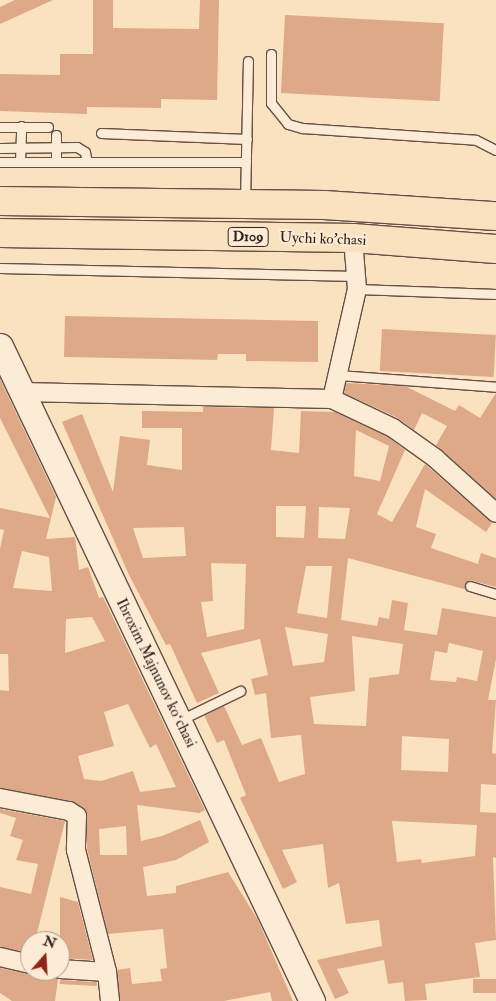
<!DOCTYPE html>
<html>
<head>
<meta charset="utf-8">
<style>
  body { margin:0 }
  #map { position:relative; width:496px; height:1001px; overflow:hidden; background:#fae2c0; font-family:"IM FELL Double Pica",serif }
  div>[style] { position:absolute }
  .building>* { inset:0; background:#dea989; transform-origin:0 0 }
  .roads { filter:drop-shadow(1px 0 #655044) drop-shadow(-1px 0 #655044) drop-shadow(0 1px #655044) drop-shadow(0 -1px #655044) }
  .lane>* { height:9px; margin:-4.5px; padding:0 4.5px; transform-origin:4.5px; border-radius:4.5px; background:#fcecd6 }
  .street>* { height:18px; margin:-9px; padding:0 9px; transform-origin:9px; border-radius:9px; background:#fcecd6 }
  .secondary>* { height:25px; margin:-12.5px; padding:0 12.5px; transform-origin:12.5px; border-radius:12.5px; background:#fcecd6 }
  .primary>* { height:28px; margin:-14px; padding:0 14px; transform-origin:14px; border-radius:14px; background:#fae2c0 }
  span { translate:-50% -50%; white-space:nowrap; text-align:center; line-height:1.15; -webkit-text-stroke:4px #fcecd6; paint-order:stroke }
  .shield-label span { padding:1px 4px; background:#fcecd6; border:1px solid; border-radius:4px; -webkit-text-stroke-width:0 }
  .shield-label { font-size:14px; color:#33201a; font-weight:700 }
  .street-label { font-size:15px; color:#33201a }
  .north { position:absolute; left:20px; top:931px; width:50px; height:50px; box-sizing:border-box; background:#fcecd6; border:1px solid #ac9a8b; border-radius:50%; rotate:19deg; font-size:14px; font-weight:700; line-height:20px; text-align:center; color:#33201a }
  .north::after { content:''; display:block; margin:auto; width:18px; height:22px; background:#8f2418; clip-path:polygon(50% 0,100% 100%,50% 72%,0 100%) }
</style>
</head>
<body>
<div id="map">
  <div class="building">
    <i style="clip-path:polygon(15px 0,53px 0,0 24px,0 7px)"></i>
    <i style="clip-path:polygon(93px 0,113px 0,113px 28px,199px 29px,200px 0,219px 0,217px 100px,161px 99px,161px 108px,87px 107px,87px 114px,0 111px,0 74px,60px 75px,60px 54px,93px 54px)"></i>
    <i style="left:285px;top:15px;width:159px;height:78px;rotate:3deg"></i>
    <i style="clip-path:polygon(65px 316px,318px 321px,318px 362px,246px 361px,246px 354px,218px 354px,217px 360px,64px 357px)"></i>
    <i style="left:382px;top:329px;width:114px;height:42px;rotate:3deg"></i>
    <i style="clip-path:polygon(evenodd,0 379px,56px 497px,46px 539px,75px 537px,79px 570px,88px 567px,99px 598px,103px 597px,205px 810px,199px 813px,137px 805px,141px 841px,162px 836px,200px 820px,209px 842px,176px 860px,143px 867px,147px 896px,176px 893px,176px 886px,228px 872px,258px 920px,293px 1001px,272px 1001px,270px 992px,224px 1001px,120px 1001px,117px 970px,130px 968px,132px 984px,162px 981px,160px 969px,167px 968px,163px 929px,108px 934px,87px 849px,86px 811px,71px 801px,0 788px,0 690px,9px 691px,8px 654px,0 654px,0 549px,4px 530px,0 529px,0 508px,50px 518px,0 418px,0 379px,22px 551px,49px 557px,52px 591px,13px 588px,22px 551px,0 379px,92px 617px,105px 641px,65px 653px,66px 619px,92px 617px,0 379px,128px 704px,150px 748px,156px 744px,176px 787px,140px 792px,133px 771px,101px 781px,84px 779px,78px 756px,114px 746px,104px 712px,128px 704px,0 379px,126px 826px,127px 855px,100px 855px,99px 829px,126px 826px)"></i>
    <i style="clip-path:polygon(346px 383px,405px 386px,455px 411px,459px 405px,480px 418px,496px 393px,496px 499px,436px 445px,447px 426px,422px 413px,414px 430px,398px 418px,344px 393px)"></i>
    <i style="clip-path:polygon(evenodd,203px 407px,274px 408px,271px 450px,299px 453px,301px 411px,335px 412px,388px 437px,405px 450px,377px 514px,392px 522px,425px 464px,492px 523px,486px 532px,425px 489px,416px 527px,436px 534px,431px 548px,478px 564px,481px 553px,496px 558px,496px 587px,469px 580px,464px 589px,348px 558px,341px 620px,377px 626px,379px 617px,389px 619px,392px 600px,408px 603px,404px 630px,437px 635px,442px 608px,496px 617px,496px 659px,488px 700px,496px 700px,492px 753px,496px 754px,496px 785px,481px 784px,480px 812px,496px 813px,496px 858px,493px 857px,496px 940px,475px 943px,480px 977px,425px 984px,427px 1000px,405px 1001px,403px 982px,388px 984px,384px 960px,337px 969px,349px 993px,335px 999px,317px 960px,382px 946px,379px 920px,346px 924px,339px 883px,328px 888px,323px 844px,282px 850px,297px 882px,283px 889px,240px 798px,246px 795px,224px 740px,217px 743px,204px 715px,224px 706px,242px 745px,261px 738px,279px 782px,305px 774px,301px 735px,271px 738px,266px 693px,255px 695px,251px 679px,268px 675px,260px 639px,201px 653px,219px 693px,197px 703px,170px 644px,166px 645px,129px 575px,62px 422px,82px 414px,113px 492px,120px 436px,150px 440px,147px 465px,182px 470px,182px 428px,142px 428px,142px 411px,203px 412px,203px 407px,356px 430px,389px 446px,380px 481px,354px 476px,356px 430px,203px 407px,276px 506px,306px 506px,304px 538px,276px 537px,276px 506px,203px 407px,319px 507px,350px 508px,345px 539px,318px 538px,319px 507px,203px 407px,184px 527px,186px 556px,143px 558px,133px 528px,184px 527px,203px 407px,211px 563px,246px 564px,244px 629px,207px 637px,201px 602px,213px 601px,211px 563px,203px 407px,306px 566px,332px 566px,327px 618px,297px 613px,306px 566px,203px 407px,285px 627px,328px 634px,324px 662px,293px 666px,285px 627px,203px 407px,352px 636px,403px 644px,399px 674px,369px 678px,366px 726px,314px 724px,310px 697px,355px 691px,352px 636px,203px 407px,449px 643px,483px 651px,477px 681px,457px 677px,456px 682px,430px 680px,435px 651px,447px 653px,449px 643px,203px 407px,402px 736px,449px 739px,448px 772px,401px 770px,402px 736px,203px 407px,392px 821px,477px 825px,475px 856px,422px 863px,421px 859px,397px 862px,392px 821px)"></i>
    <i style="clip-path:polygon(0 809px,65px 821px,35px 941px,30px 941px,30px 953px,0 947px,0 887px,31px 894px,38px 864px,16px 860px,23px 840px,10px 836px,16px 818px,0 813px)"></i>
    <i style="clip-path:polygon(60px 897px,78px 902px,93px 960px,60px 958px)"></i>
    <i style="clip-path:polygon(0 968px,28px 974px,50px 971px,58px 979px,55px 1001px,12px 1001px,0 993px)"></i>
    <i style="left:496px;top:979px;width:14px;height:23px;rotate:90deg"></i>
    <i style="left:60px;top:980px;width:37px;height:4px;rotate:3deg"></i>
  </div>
  <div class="roads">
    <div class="lane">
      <i style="left:271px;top:54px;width:49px;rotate:90deg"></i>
      <i style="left:271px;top:103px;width:27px;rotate:51deg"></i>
      <i style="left:288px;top:124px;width:15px;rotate:16deg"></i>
      <i style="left:302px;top:128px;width:174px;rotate:3.9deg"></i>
      <i style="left:476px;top:140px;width:22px;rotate:27deg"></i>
      <i style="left:0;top:127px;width:48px"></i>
      <i style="left:101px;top:133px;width:146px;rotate:2.4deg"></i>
      <i style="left:56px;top:135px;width:27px;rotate:90deg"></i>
      <i style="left:0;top:148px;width:77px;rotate:-0.7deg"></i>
      <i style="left:77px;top:147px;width:9px;rotate:32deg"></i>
      <i style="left:85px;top:152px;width:10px;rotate:79deg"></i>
      <i style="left:0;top:162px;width:246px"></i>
      <i style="left:20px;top:162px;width:36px;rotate:-88deg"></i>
      <i style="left:245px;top:202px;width:141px;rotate:-88.8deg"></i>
      <i style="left:0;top:268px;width:356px;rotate:1.3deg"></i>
      <i style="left:357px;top:289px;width:139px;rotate:2.1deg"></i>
      <i style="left:338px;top:375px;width:158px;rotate:4.3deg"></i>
      <i style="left:470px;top:586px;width:27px;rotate:17deg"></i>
      <i style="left:180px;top:720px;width:67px;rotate:-25.8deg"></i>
    </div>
    <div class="street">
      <i style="left:22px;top:392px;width:310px;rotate:1.3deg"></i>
      <i style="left:332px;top:399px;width:68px;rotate:25.4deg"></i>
      <i style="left:393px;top:428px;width:52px;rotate:35.5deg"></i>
      <i style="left:435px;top:458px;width:82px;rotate:42deg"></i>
      <i style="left:332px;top:399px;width:113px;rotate:-77.2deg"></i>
      <i style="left:357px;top:289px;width:51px;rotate:-94.5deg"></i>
      <i style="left:0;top:798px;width:70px;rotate:10.7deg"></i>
      <i style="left:69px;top:811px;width:9px;rotate:32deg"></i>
      <i style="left:77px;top:816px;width:34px;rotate:92deg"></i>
      <i style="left:76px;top:850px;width:126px;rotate:75.7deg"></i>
      <i style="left:0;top:957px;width:31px;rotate:13deg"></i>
      <i style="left:60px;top:969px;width:47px;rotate:3.7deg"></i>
      <i style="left:107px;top:972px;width:29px;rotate:84deg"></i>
    </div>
    <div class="secondary">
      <i style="left:0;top:346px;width:726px;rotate:64.53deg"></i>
    </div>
    <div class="primary">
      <i style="left:0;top:201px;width:324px;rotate:0.7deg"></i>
      <i style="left:324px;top:205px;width:172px;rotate:3.7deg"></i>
      <i style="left:0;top:233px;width:353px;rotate:0.8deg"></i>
      <i style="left:353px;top:238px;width:143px;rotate:4.4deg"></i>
    </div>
  </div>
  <div class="shield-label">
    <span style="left:248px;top:237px">D109</span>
  </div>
  <div class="street-label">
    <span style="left:323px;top:239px;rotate:2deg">Uychi ko'chasi</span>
    <span style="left:156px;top:673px;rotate:64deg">Ibroxim Majnunov koʻchasi</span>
  </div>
  <div class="north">N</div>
</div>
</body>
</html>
